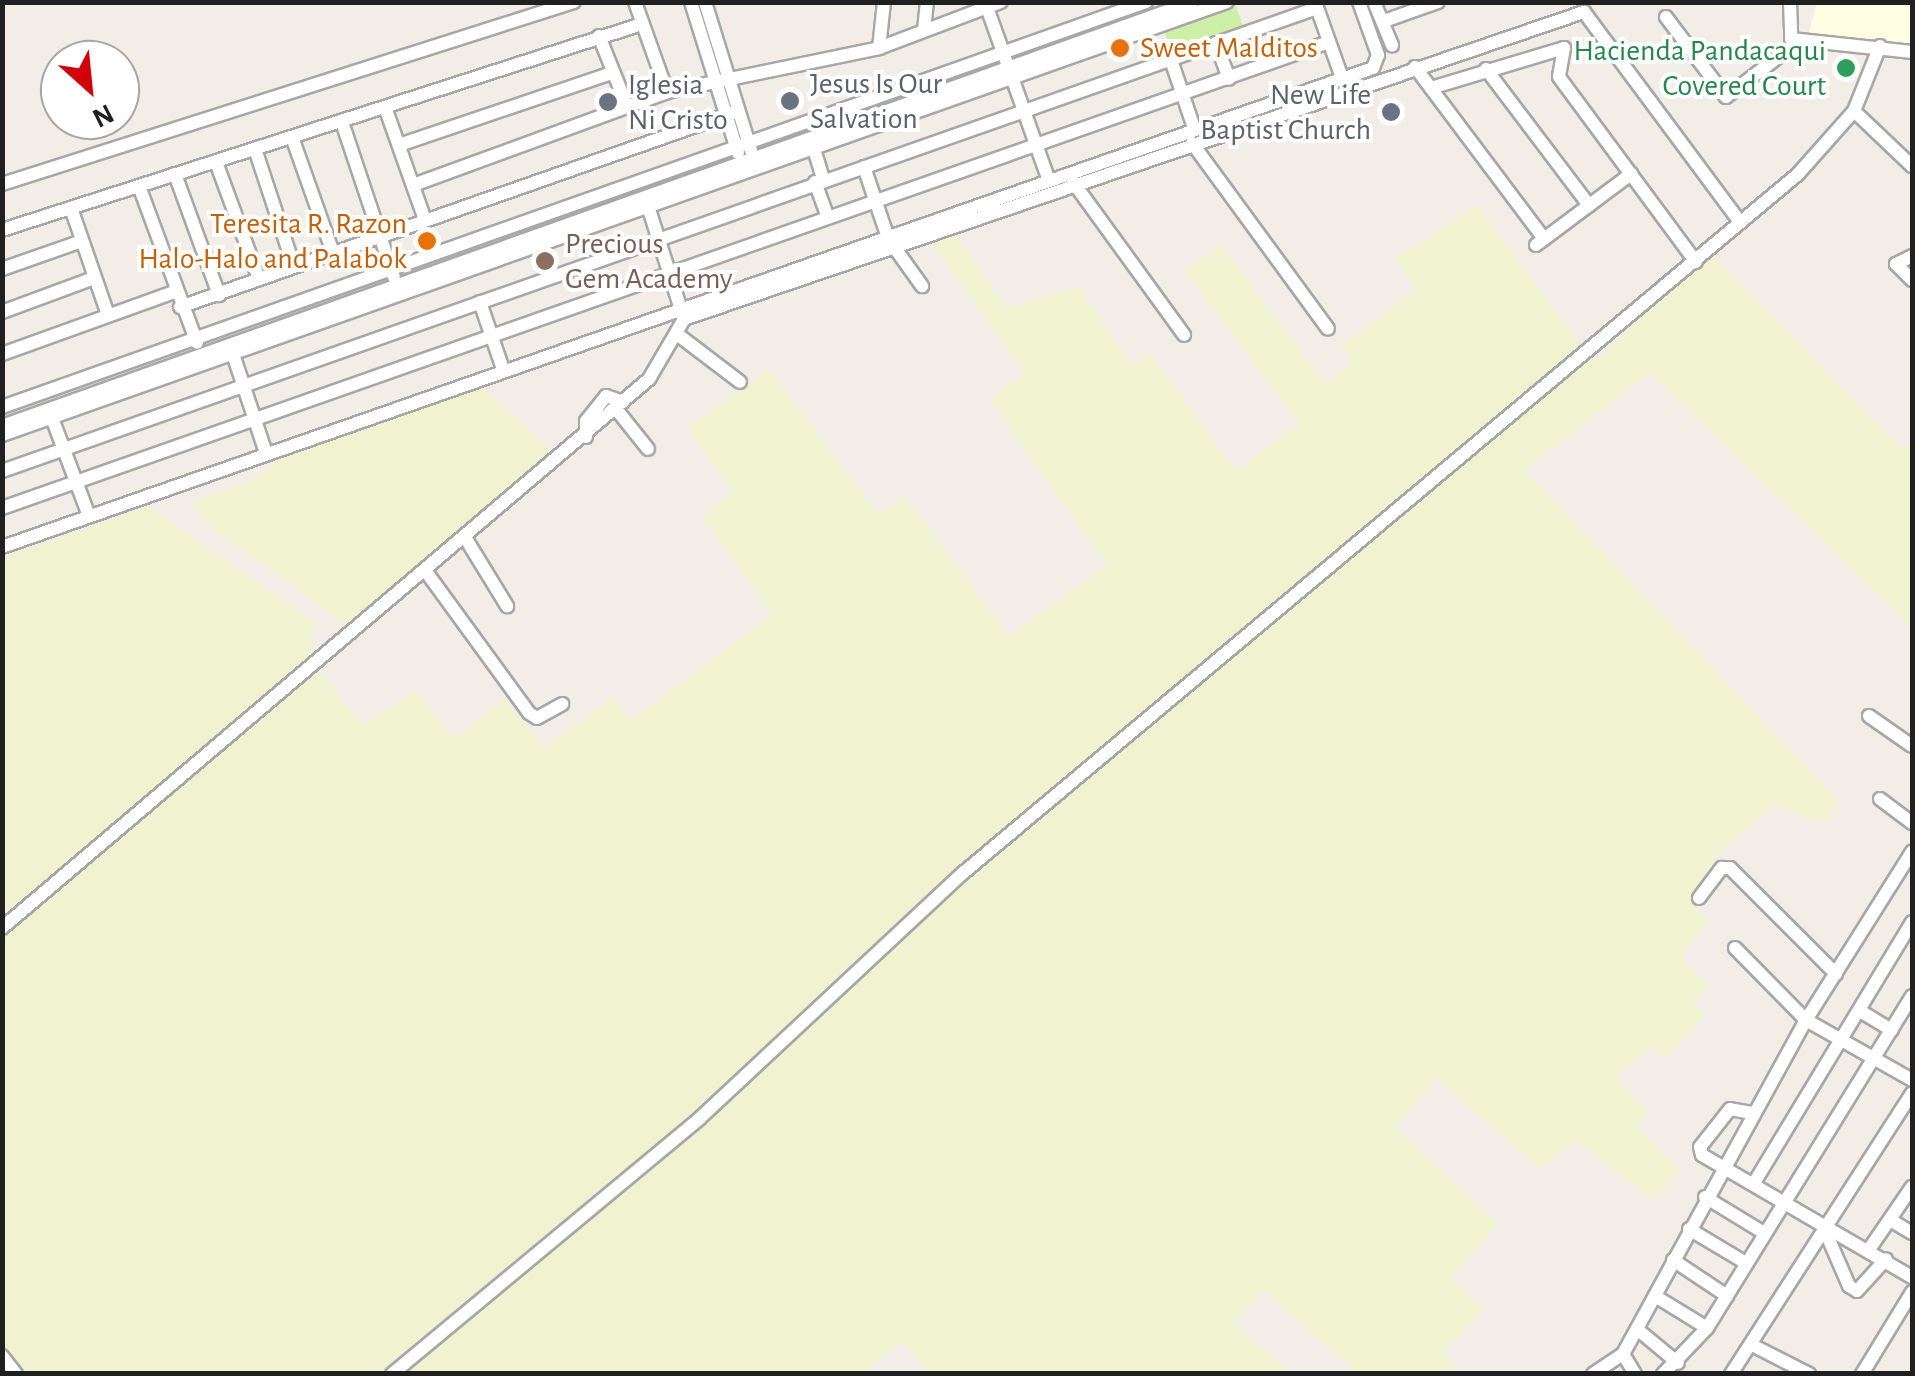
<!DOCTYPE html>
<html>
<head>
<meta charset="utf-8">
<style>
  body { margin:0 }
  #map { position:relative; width:1915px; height:1376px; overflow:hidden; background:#f2ede6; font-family:"Alegreya Sans",sans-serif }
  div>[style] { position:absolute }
  .education>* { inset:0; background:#fffee2 }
  .farmland>* { inset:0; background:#f1f2d0 }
  .grass>* { inset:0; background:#ceefa8; transform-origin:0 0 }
  .roads { filter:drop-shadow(2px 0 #a7a7a7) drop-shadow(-2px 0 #a7a7a7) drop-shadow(0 2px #a7a7a7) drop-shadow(0 -2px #a7a7a7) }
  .minor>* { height:12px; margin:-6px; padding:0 6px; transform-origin:6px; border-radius:6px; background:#fff }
  .dots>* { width:28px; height:28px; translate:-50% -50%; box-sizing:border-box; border:5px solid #fff; border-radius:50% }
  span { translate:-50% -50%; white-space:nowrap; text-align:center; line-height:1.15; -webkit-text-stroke:8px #fff; paint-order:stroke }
  .food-label { font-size:30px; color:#c56008 }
  .left { translate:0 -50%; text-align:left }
  .right { translate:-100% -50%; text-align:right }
  .leisure-label { font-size:30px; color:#27864d }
  .worship-label { font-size:30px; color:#5b616d }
  .education-label { font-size:30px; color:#785e54 }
  .frame { position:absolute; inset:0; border:5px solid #202020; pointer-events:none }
  .north { position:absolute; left:40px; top:40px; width:100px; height:100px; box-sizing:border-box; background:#fff; border:2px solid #a6a6a6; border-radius:50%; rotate:153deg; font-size:28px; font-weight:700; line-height:40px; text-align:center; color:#202020 }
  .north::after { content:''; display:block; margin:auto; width:35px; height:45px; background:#d10009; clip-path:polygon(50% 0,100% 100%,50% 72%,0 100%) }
</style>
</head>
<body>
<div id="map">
  <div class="education">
    <i style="clip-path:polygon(1817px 3px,1912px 3px,1912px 53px,1808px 36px)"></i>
  </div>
  <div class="farmland">
    <i style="clip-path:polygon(1478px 205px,1593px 363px,1711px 253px,1902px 449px,1912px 441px,1912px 628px,1650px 373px,1525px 470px,1840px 802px,1826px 821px,1815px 822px,1775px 804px,1714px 857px,1719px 872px,1695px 906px,1707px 921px,1681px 957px,1709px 986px,1693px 1002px,1705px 1015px,1667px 1058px,1652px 1046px,1616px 1077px,1648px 1112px,1636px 1125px,1679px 1170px,1654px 1201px,1575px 1141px,1540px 1169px,1437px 1079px,1395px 1127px,1498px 1224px,1452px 1278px,1484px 1310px,1442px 1353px,1456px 1367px,1448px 1373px,1357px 1373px,1263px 1290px,1234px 1324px,1292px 1373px,928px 1373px,902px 1342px,860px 1374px,3px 1373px,2px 936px,237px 736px,320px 671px,362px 726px,415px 691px,455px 738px,505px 699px,544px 748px,613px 697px,631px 720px,772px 615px,702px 516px,733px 493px,687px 428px,769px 369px,879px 515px,905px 496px,1009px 636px,1107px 565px,989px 399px,1025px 374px,927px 236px,950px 227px,1006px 307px,1079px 287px,1130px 365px,1150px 353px,1236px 471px,1299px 423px,1184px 270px,1221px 245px,1325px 383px,1354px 363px,1342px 346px,1416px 289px,1396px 258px)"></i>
    <i style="clip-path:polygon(483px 387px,551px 450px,350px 627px,214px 530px,190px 502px,251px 481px,287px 453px)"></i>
    <i style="clip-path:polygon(149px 506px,318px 625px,310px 634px,312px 660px,2px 924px,2px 558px)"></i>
  </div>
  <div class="grass">
    <i style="left:1235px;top:3px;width:28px;height:76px;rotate:71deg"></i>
  </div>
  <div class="roads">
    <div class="minor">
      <i style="left:635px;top:2px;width:96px;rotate:70.4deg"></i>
      <i style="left:691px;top:2px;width:158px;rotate:72.7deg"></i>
      <i style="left:705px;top:2px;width:156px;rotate:72.8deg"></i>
      <i style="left:985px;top:2px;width:187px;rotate:70.3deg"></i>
      <i style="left:1315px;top:2px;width:81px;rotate:70.4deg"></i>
      <i style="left:1374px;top:2px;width:47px;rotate:67.3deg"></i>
      <i style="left:1790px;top:2px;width:37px;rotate:88deg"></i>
      <i style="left:1791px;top:39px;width:122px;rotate:6.1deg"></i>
      <i style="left:1666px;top:17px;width:100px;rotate:53.1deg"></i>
      <i style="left:1726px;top:97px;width:92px;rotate:-37.5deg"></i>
      <i style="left:1384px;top:21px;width:57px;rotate:-19.4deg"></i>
      <i style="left:924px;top:30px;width:28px;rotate:-84deg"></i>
      <i style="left:599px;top:36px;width:75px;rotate:68.2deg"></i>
      <i style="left:1216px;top:43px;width:38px;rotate:70deg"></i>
      <i style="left:879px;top:48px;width:46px;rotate:-83.8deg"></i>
      <i style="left:1171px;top:60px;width:72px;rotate:71.3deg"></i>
      <i style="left:1415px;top:67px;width:215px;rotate:53.1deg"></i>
      <i style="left:1486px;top:69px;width:171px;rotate:52.9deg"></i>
      <i style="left:1431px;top:88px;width:139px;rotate:-16.7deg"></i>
      <i style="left:1564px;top:48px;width:29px;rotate:100deg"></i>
      <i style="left:1559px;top:77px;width:230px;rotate:53.5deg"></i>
      <i style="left:385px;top:107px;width:120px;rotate:70.5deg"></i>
      <i style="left:1854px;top:111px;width:80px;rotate:43.5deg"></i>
      <i style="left:342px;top:122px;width:163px;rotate:71.5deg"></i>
      <i style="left:292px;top:137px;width:123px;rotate:70.5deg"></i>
      <i style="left:1192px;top:143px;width:230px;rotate:53.8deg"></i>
      <i style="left:399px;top:145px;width:225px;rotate:-18.7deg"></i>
      <i style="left:255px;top:149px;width:124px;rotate:71.7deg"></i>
      <i style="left:814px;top:149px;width:31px;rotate:73deg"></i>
      <i style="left:216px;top:162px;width:125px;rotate:69.8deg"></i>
      <i style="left:864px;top:167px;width:72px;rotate:71.3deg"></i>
      <i style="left:175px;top:174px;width:129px;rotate:70deg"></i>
      <i style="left:815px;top:182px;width:37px;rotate:70deg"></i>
      <i style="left:1073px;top:182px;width:189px;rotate:54deg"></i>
      <i style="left:2px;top:184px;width:600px;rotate:-17.65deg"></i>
      <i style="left:416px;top:184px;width:267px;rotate:-20.1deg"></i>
      <i style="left:667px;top:92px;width:217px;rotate:-11.7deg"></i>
      <i style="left:879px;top:48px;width:130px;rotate:-20.7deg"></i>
      <i style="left:139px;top:186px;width:167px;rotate:69.7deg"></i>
      <i style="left:71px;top:208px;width:113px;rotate:70.9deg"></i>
      <i style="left:2px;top:230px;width:672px;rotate:-17.84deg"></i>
      <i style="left:892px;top:244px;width:52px;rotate:54.5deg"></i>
      <i style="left:1536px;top:245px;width:119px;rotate:-36.8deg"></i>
      <i style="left:1912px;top:256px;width:18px;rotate:153deg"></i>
      <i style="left:1896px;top:264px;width:23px;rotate:45deg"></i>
      <i style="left:2px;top:269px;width:85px;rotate:-19.3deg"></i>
      <i style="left:480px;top:302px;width:71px;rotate:71.1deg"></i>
      <i style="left:180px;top:307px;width:591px;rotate:-19.35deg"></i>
      <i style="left:2px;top:312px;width:98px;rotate:-20.3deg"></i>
      <i style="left:684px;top:319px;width:951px;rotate:-18.84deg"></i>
      <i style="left:1584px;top:12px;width:262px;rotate:53.4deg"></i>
      <i style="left:677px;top:334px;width:79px;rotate:37.3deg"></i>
      <i style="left:232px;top:351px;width:108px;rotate:71.6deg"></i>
      <i style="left:2px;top:354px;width:183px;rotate:-19.8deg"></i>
      <i style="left:2px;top:407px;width:1214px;rotate:-19.5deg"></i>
      <i style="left:616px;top:409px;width:51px;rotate:51.3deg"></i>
      <i style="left:52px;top:418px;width:105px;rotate:69.3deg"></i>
      <i style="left:2px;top:426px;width:1264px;rotate:-19.6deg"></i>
      <i style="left:2px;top:435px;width:1299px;rotate:-19.47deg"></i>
      <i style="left:586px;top:437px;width:16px;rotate:-90deg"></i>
      <i style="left:586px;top:421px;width:32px;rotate:-51deg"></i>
      <i style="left:606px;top:396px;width:18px;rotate:19deg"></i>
      <i style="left:2px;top:471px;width:1394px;rotate:-19.4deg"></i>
      <i style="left:2px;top:508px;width:1406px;rotate:-19.35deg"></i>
      <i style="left:466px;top:539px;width:79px;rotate:58.5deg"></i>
      <i style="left:2px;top:547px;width:1452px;rotate:-19.26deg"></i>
      <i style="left:1373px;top:68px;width:14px;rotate:-69deg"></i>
      <i style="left:1378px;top:55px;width:56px;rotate:-109.7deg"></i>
      <i style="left:427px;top:573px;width:173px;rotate:53.9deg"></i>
      <i style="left:529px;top:713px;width:9px;rotate:32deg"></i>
      <i style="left:537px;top:718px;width:29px;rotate:-29deg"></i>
      <i style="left:1869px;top:716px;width:52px;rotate:34.9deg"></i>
      <i style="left:1880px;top:799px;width:40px;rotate:37deg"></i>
      <i style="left:1699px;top:898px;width:38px;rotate:-53deg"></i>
      <i style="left:1722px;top:868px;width:8px"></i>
      <i style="left:1730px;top:868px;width:150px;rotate:45deg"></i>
      <i style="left:2px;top:928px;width:849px;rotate:-40.32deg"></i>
      <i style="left:649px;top:379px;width:69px;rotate:-59.7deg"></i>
      <i style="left:684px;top:319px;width:119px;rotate:-107.7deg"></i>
      <i style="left:1735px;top:948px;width:101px;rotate:45.4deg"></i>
      <i style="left:1806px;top:1020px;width:122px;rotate:29.5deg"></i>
      <i style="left:1860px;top:1011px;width:37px;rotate:31deg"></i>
      <i style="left:1752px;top:1113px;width:22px;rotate:-170deg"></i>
      <i style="left:1730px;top:1109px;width:48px;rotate:128.3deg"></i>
      <i style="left:1700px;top:1147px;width:8px;rotate:76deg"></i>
      <i style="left:1702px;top:1155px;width:243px;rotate:30.2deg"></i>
      <i style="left:1754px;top:1183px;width:305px;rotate:-58.8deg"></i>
      <i style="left:1705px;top:1197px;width:69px;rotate:31.4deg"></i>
      <i style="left:1892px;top:1221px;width:23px;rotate:31deg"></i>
      <i style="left:1689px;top:1229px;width:66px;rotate:30.8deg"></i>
      <i style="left:1826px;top:1233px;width:58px;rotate:66.5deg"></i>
      <i style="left:1849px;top:1286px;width:9px;rotate:32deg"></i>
      <i style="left:1857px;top:1291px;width:43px;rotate:-47.8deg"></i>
      <i style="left:1870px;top:1248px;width:74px;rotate:-55.5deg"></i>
      <i style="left:1673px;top:1260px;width:65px;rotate:33.7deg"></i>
      <i style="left:1655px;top:1296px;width:61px;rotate:31.6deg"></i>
      <i style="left:1637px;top:1329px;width:53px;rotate:39.7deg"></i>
      <i style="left:1754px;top:1346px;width:62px;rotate:27deg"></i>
      <i style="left:1623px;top:1354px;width:23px;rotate:59deg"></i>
      <i style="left:2px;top:1356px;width:23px;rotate:52deg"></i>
      <i style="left:392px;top:1374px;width:400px;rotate:-39.7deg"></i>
      <i style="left:700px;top:1118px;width:359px;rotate:-43deg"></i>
      <i style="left:963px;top:873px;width:1089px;rotate:-39.93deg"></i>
      <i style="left:1798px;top:174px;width:84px;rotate:-48.4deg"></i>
      <i style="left:1854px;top:111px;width:70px;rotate:-68.2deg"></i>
      <i style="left:1593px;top:1374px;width:36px;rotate:-34deg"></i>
      <i style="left:1623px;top:1354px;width:381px;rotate:-61.3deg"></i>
      <i style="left:1806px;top:1020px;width:199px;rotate:-57.8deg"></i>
      <i style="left:1663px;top:1374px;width:64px;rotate:-46.3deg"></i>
      <i style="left:1707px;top:1328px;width:390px;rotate:-58.3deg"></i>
      <i style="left:1731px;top:1374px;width:334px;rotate:-57.2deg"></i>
      <i style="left:1862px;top:1374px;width:96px;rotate:-58.6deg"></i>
    </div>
  </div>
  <div class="dots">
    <i style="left:1120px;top:48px;background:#e8710a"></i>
    <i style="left:1846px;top:68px;background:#2e9e5b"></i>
    <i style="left:790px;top:101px;background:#6b7280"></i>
    <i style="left:608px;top:102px;background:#6b7280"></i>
    <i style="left:1391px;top:112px;background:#6b7280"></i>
    <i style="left:427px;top:241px;background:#e8710a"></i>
    <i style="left:545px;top:261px;background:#8d6e63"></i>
  </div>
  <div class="food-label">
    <span class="left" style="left:1140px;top:48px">Sweet Malditos</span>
    <span class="right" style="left:407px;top:241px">Teresita R. Razon<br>Halo-Halo and Palabok</span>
  </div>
  <div class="leisure-label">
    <span class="right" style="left:1826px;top:68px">Hacienda Pandacaqui<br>Covered Court</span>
  </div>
  <div class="worship-label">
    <span class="left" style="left:810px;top:101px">Jesus Is Our<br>Salvation</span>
    <span class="left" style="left:628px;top:102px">Iglesia<br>Ni Cristo</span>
    <span class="right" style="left:1371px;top:112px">New Life<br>Baptist Church</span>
  </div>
  <div class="education-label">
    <span class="left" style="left:565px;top:261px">Precious<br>Gem Academy</span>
  </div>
  <div class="frame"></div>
  <div class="north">N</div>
</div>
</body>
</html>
